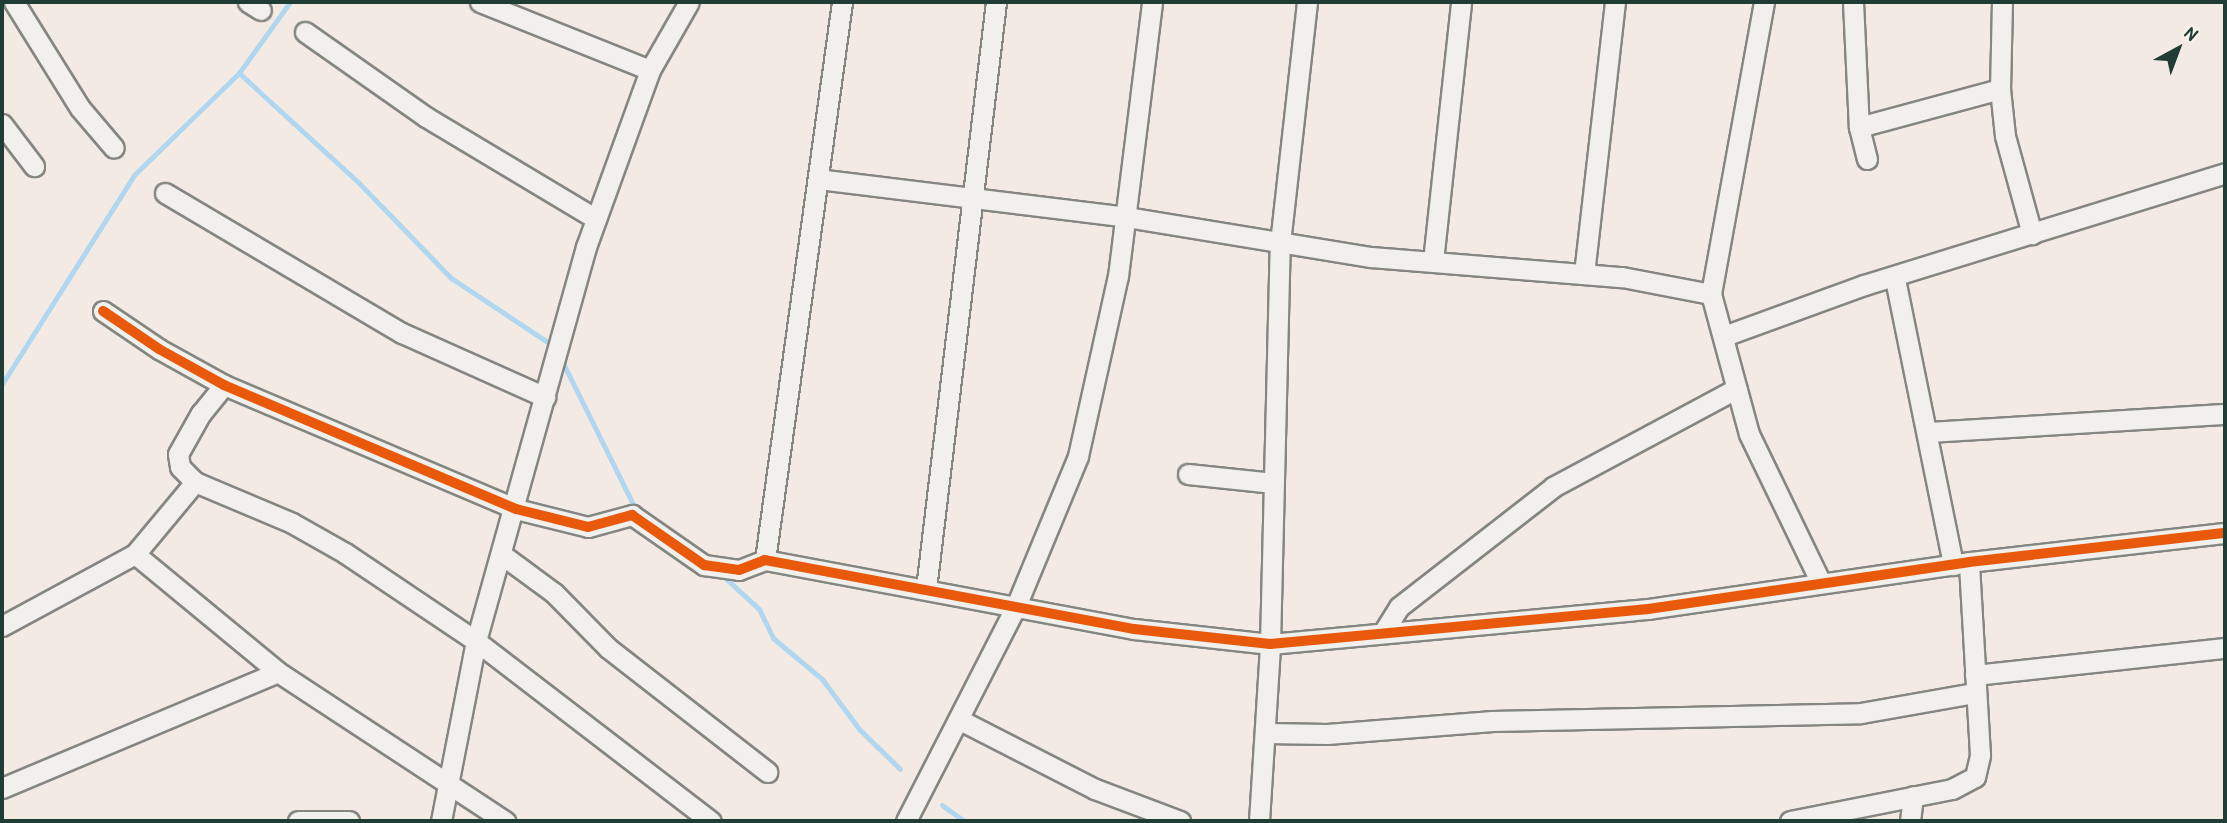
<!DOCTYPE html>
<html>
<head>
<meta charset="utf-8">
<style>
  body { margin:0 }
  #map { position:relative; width:2227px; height:823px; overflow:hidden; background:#f3ebe3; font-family:"Patrick Hand",sans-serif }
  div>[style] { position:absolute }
  .stream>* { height:5px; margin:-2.5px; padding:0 2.5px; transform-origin:2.5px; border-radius:2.5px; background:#b0d7ef }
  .roads { filter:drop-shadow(2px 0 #848681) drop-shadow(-2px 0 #848681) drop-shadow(0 2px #848681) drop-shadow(0 -2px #848681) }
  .minor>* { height:19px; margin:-9.5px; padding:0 9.5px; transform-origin:9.5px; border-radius:9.5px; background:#f2f0ec }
  .cycleway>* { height:10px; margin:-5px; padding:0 5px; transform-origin:5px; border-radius:5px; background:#e8590c }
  span { translate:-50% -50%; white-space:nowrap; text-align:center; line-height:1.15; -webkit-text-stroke:5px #f7f3e8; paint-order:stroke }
  .frame { position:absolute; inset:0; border:4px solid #1f3d34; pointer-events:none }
  .north { position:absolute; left:2143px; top:14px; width:70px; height:70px; -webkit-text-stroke:5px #f7f3e8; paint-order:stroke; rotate:41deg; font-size:19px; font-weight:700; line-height:28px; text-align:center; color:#1f3d34 }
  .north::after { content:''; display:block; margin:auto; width:24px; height:32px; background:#1f3d34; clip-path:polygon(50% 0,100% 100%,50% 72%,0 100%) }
</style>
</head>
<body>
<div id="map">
  <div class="stream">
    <i style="left:290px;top:2px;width:87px;rotate:125.7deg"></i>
    <i style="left:239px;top:73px;width:161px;rotate:42.5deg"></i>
    <i style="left:358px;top:182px;width:134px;rotate:45.9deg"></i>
    <i style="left:451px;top:278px;width:125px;rotate:33.6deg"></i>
    <i style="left:561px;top:359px;width:169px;rotate:63.6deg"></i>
    <i style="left:2px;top:384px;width:247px;rotate:-57.7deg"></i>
    <i style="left:134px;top:175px;width:146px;rotate:-44.2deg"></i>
    <i style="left:722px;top:575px;width:50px;rotate:42.6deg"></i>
    <i style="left:759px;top:609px;width:32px;rotate:64deg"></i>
    <i style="left:773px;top:638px;width:64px;rotate:39.9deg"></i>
    <i style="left:822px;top:679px;width:62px;rotate:53.5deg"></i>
    <i style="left:859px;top:729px;width:57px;rotate:44.3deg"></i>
    <i style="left:942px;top:805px;width:27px;rotate:36deg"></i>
  </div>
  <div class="roads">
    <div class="minor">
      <i style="left:14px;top:2px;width:125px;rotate:58.1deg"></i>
      <i style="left:80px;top:108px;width:52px;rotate:49.6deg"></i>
      <i style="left:248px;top:2px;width:15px;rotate:32deg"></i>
      <i style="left:480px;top:2px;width:183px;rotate:21.8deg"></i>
      <i style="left:1764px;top:2px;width:297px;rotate:100.3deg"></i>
      <i style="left:1711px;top:294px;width:145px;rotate:74.8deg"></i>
      <i style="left:1749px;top:434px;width:165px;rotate:64.2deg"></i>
      <i style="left:1853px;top:2px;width:125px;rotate:87.3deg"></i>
      <i style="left:1859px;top:127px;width:33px;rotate:76deg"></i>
      <i style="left:2002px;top:2px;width:87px;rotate:91.3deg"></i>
      <i style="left:2000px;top:89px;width:47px;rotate:83.9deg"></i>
      <i style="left:2005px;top:136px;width:102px;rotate:74.6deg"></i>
      <i style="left:305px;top:32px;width:148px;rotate:35.1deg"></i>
      <i style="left:426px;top:117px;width:197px;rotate:30.9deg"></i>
      <i style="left:2px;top:124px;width:53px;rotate:52.7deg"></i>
      <i style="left:1859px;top:127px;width:146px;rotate:-15.1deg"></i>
      <i style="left:818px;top:179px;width:310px;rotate:7deg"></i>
      <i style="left:1126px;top:217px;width:248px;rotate:9.3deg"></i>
      <i style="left:1371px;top:257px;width:252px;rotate:4.6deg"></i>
      <i style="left:1622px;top:277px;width:91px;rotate:10.8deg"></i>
      <i style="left:165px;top:193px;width:275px;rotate:30.6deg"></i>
      <i style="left:402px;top:333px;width:157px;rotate:24.1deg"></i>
      <i style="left:1433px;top:261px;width:261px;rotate:-83.8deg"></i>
      <i style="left:1584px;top:274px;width:274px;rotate:-83.5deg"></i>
      <i style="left:1895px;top:279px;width:292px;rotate:78.5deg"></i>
      <i style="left:103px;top:311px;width:68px;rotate:34.2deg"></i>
      <i style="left:159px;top:349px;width:74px;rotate:29deg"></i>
      <i style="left:224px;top:385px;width:317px;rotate:23deg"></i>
      <i style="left:516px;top:509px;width:74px;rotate:14deg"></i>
      <i style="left:588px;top:527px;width:46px;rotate:-15.3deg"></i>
      <i style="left:632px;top:515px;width:88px;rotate:34.8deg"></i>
      <i style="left:704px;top:565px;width:35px;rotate:8deg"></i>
      <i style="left:739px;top:570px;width:28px;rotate:-21deg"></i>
      <i style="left:765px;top:560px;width:375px;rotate:10.6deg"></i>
      <i style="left:1134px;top:629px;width:137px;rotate:6.3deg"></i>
      <i style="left:1270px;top:644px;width:380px;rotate:-5.3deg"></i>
      <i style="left:1648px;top:609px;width:324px;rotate:-8.3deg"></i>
      <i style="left:1969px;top:562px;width:258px;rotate:-6.5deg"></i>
      <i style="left:1724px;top:336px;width:149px;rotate:-20deg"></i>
      <i style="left:1864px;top:285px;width:378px;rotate:-17.2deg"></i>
      <i style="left:224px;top:385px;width:36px;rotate:129deg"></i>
      <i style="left:201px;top:413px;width:47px;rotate:119.3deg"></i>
      <i style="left:178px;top:454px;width:13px;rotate:81deg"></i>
      <i style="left:180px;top:467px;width:21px;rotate:45deg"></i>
      <i style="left:195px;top:482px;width:105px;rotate:22.9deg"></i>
      <i style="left:292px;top:523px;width:61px;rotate:29.5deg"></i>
      <i style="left:345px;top:553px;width:158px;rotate:33.9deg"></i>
      <i style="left:476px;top:641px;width:296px;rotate:37.5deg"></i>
      <i style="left:1930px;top:432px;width:296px;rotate:-3.5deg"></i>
      <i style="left:1188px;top:474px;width:86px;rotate:6deg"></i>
      <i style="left:135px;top:554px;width:185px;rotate:39.5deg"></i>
      <i style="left:278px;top:672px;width:272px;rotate:33.3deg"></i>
      <i style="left:501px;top:554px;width:66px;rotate:36.3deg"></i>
      <i style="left:554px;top:593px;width:77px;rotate:45.5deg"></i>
      <i style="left:608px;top:648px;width:202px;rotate:37.9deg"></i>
      <i style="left:765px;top:560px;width:563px;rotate:-82.14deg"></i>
      <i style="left:926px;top:589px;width:591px;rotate:-83.2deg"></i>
      <i style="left:2px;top:626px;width:151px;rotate:-28.4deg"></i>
      <i style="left:135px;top:554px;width:94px;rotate:-50.2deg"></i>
      <i style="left:1384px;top:631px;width:28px;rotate:-58deg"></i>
      <i style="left:1399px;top:607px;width:195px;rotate:-37.9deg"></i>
      <i style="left:1553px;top:487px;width:208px;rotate:-28.2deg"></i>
      <i style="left:1975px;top:675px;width:251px;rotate:-6.2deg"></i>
      <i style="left:960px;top:720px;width:152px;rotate:27.1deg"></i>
      <i style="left:1095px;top:789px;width:91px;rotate:20.6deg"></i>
      <i style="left:1266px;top:733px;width:61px;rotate:0.9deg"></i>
      <i style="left:1327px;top:734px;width:166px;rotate:-4.5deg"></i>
      <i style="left:1492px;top:721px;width:369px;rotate:-1.2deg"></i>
      <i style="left:1861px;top:713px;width:116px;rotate:-10deg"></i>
      <i style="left:2px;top:788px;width:299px;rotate:-22.8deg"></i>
      <i style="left:298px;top:821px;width:51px"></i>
      <i style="left:441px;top:821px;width:183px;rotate:-79deg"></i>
      <i style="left:476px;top:641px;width:409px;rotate:-74.4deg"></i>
      <i style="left:586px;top:247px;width:188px;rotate:-70.1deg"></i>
      <i style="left:650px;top:70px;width:78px;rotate:-60.2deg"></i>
      <i style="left:906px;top:821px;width:242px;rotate:-62.9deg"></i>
      <i style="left:1016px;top:606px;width:162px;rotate:-67.5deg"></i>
      <i style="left:1078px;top:456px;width:184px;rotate:-77.5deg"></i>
      <i style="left:1118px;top:276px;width:276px;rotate:-82.9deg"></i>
      <i style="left:1259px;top:821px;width:177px;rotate:-86.4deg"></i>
      <i style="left:1270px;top:644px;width:401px;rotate:-88.6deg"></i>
      <i style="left:1280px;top:243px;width:243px;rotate:-83.6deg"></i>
      <i style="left:1790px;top:821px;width:165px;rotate:-11.2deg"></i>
      <i style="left:1952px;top:789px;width:26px;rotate:-28deg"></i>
      <i style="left:1975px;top:777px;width:23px;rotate:-77deg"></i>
      <i style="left:1980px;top:755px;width:193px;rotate:-93.3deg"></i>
      <i style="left:1910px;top:821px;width:25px;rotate:-83deg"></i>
    </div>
  </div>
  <div class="cycleway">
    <i style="left:103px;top:311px;width:68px;rotate:34.2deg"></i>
    <i style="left:159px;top:349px;width:74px;rotate:29deg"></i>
    <i style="left:224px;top:385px;width:317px;rotate:23deg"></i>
    <i style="left:516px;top:509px;width:74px;rotate:14deg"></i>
    <i style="left:588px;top:527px;width:46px;rotate:-15.3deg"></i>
    <i style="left:632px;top:515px;width:88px;rotate:34.8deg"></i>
    <i style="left:704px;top:565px;width:35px;rotate:8deg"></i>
    <i style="left:739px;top:570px;width:28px;rotate:-21deg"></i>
    <i style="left:765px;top:560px;width:375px;rotate:10.6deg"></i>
    <i style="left:1134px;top:629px;width:137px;rotate:6.3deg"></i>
    <i style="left:1270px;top:644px;width:380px;rotate:-5.3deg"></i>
    <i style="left:1648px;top:609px;width:324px;rotate:-8.3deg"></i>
    <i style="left:1969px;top:562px;width:258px;rotate:-6.5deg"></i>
  </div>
  <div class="frame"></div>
  <div class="north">N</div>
</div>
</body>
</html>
